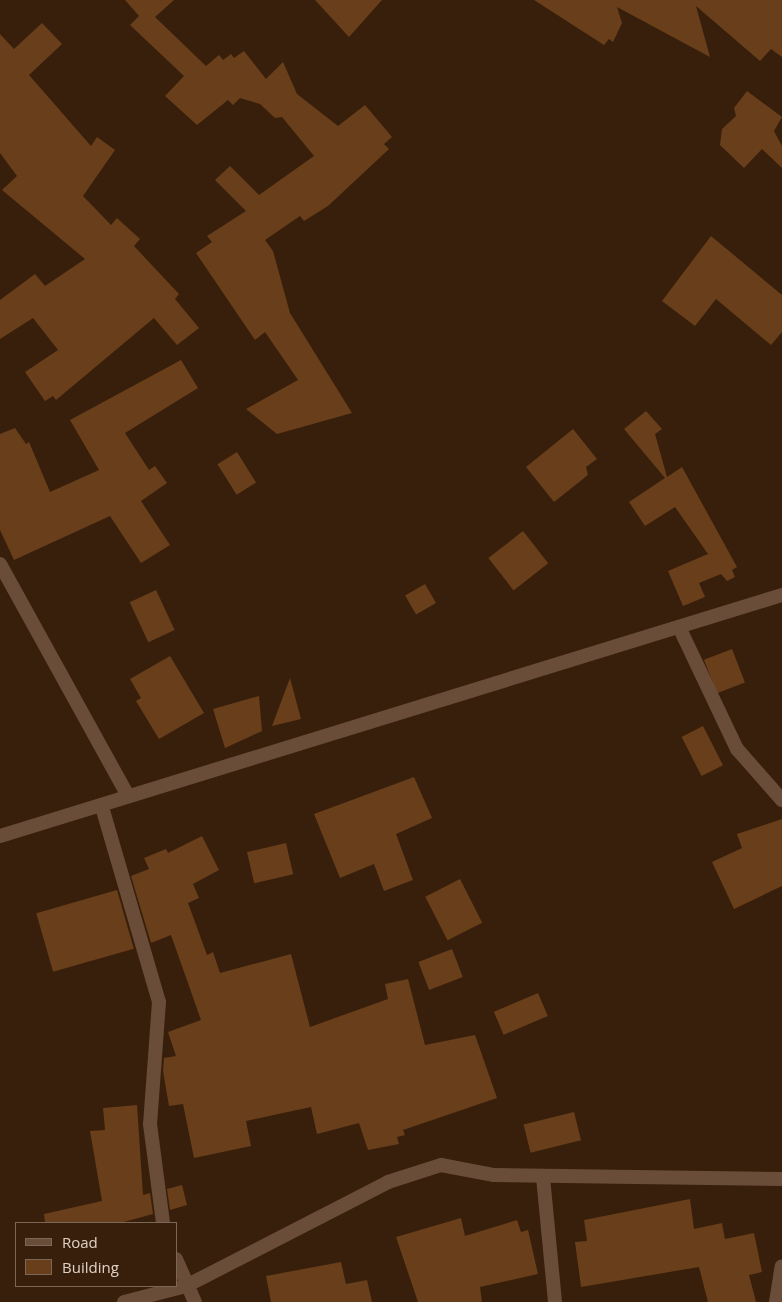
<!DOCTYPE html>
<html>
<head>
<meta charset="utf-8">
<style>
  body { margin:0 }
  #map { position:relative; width:782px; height:1302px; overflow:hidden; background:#381f0b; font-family:"Open Sans",sans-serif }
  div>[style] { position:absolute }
  .building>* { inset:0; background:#693e1a; transform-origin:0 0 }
  .minor>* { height:14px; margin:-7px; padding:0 7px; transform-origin:7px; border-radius:7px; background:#694d38 }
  span { translate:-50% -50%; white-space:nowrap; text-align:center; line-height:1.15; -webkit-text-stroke:4px #381f0b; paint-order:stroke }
  .legend { position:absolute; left:15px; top:1222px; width:162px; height:65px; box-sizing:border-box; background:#381f0b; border:1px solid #7c6655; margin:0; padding:6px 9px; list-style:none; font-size:15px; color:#e1d0c4 }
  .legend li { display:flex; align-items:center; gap:10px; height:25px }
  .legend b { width:25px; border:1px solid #7c6655 }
</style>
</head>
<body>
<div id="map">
  <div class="building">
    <i style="clip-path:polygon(125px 0,174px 0,155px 17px,206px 66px,219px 55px,223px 60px,231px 54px,234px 58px,244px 51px,266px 79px,283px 62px,297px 94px,338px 126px,365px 105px,392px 137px,384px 144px,389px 149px,328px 206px,304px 221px,300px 216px,265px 240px,273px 251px,290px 313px,352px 413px,277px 434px,246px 409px,298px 380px,265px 332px,255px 340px,196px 253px,212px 242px,207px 236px,246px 211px,215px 180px,230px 166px,259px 195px,314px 156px,282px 117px,275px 118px,260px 104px,240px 98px,233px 105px,228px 100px,197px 125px,165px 96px,184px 76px,130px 25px,139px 16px)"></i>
    <i style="clip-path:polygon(315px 0,382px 0,349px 37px)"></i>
    <i style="clip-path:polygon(534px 0,782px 0,782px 57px,771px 49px,760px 61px,696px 6px,710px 57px,617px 7px,622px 23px,613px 42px,609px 39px,604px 45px)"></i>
    <i style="clip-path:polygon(42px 23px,62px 44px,29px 75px,91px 146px,97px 137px,115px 150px,83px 196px,111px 225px,117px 218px,140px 239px,134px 246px,179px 294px,175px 299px,199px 328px,177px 345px,154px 318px,56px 400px,53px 396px,45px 401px,25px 372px,58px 350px,33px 318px,0 339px,0 300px,35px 274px,45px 286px,85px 259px,2px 190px,17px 176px,0 153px,0 34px,14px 49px)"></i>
    <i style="clip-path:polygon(747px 91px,782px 117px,774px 131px,782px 146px,782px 168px,762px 149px,744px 168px,720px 145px,722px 129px,736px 116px,734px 108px)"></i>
    <i style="clip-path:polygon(711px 236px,782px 295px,782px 332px,771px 345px,716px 299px,695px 326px,662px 301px)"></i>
    <i style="clip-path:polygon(181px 360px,198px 388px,125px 433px,149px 470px,155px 466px,167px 483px,141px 501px,170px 545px,141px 563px,110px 516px,14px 560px,0 530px,0 434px,15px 428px,26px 444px,29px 442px,50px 492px,99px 470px,70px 420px)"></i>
    <i style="clip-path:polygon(646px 411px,662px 429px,655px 434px,667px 477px,682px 467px,737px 567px,732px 570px,735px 577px,727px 581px,721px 574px,699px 583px,705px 597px,683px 606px,668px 571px,708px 554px,675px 507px,645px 526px,629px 502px,665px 478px,624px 429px)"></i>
    <i style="clip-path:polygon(573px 429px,597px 459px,586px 467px,588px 475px,554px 502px,526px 467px)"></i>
    <i style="left:237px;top:452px;width:36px;height:23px;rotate:58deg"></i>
    <i style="left:523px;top:531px;width:41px;height:44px;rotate:52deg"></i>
    <i style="left:425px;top:584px;width:22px;height:23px;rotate:60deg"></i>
    <i style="left:156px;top:590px;width:44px;height:29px;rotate:65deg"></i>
    <i style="left:732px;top:649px;width:36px;height:30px;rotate:69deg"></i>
    <i style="clip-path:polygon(170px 656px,204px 713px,159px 739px,136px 701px,141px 698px,130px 679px)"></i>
    <i style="clip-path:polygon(290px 678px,301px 719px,272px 726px)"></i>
    <i style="clip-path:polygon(259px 696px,262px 731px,225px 748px,213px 709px)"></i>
    <i style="left:703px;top:726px;width:44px;height:24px;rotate:63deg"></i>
    <i style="clip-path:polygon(414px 777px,432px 818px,396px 834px,413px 880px,384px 891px,374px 864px,340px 878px,314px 814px)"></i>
    <i style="clip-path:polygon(782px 819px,782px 886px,734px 909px,712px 862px,742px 848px,737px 834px)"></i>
    <i style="clip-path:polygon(202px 836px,219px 870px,193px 884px,199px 898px,188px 903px,207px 955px,213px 952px,220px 973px,291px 954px,310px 1027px,388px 999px,385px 984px,408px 979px,425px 1045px,475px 1035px,497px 1098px,403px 1130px,405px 1135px,397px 1137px,399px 1144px,368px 1150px,359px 1123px,317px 1134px,311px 1107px,246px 1121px,251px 1146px,194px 1158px,183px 1104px,169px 1106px,163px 1071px,164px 1058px,176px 1056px,168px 1032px,201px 1020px,171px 935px,151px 943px,131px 876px,149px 869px,144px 858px,166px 849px,168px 853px)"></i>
    <i style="left:286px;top:843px;width:32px;height:40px;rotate:77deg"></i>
    <i style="left:460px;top:879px;width:49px;height:39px;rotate:63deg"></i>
    <i style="left:117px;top:890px;width:61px;height:84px;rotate:74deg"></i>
    <i style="left:452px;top:949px;width:30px;height:36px;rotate:69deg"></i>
    <i style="left:538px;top:993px;width:25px;height:48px;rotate:67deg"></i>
    <i style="clip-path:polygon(137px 1105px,143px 1195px,150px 1193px,153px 1214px,120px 1223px,45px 1223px,44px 1214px,102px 1201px,90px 1131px,105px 1130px,103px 1108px)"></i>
    <i style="left:574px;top:1112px;width:29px;height:52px;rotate:76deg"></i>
    <i style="clip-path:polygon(182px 1185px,187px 1205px,170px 1210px,167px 1189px)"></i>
    <i style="clip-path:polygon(690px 1199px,694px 1229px,722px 1223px,725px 1239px,754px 1233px,762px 1272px,749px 1275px,756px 1302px,708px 1302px,699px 1267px,581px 1287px,575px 1242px,587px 1241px,584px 1220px)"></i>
    <i style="clip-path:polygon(461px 1218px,465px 1236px,517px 1220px,521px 1232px,528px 1230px,538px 1274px,480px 1287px,482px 1302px,418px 1302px,396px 1237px)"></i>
    <i style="clip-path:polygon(341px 1262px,346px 1284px,367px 1280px,372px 1302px,271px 1302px,266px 1276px)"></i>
  </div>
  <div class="minor">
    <i style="left:0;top:564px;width:265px;rotate:61.1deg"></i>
    <i style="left:680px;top:629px;width:133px;rotate:64.6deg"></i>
    <i style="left:737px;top:749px;width:68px;rotate:48.6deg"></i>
    <i style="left:102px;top:807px;width:203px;rotate:73.7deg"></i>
    <i style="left:159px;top:1002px;width:122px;rotate:94.2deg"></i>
    <i style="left:150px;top:1124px;width:100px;rotate:82.5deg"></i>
    <i style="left:0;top:836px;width:818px;rotate:-17.13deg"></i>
    <i style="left:543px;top:1177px;width:126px;rotate:84.5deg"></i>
    <i style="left:176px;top:1259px;width:47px;rotate:66.2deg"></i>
    <i style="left:124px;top:1302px;width:64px;rotate:-14.5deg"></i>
    <i style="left:186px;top:1286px;width:227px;rotate:-27.2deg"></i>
    <i style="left:388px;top:1182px;width:56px;rotate:-17.8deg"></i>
    <i style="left:441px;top:1165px;width:54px;rotate:10.7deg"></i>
    <i style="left:494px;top:1175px;width:288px;rotate:0.8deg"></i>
    <i style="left:776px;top:1302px;width:36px;rotate:-81deg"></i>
  </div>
  <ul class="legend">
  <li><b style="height:6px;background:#694d38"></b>Road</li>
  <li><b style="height:14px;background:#693e1a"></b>Building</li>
  </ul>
</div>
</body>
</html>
